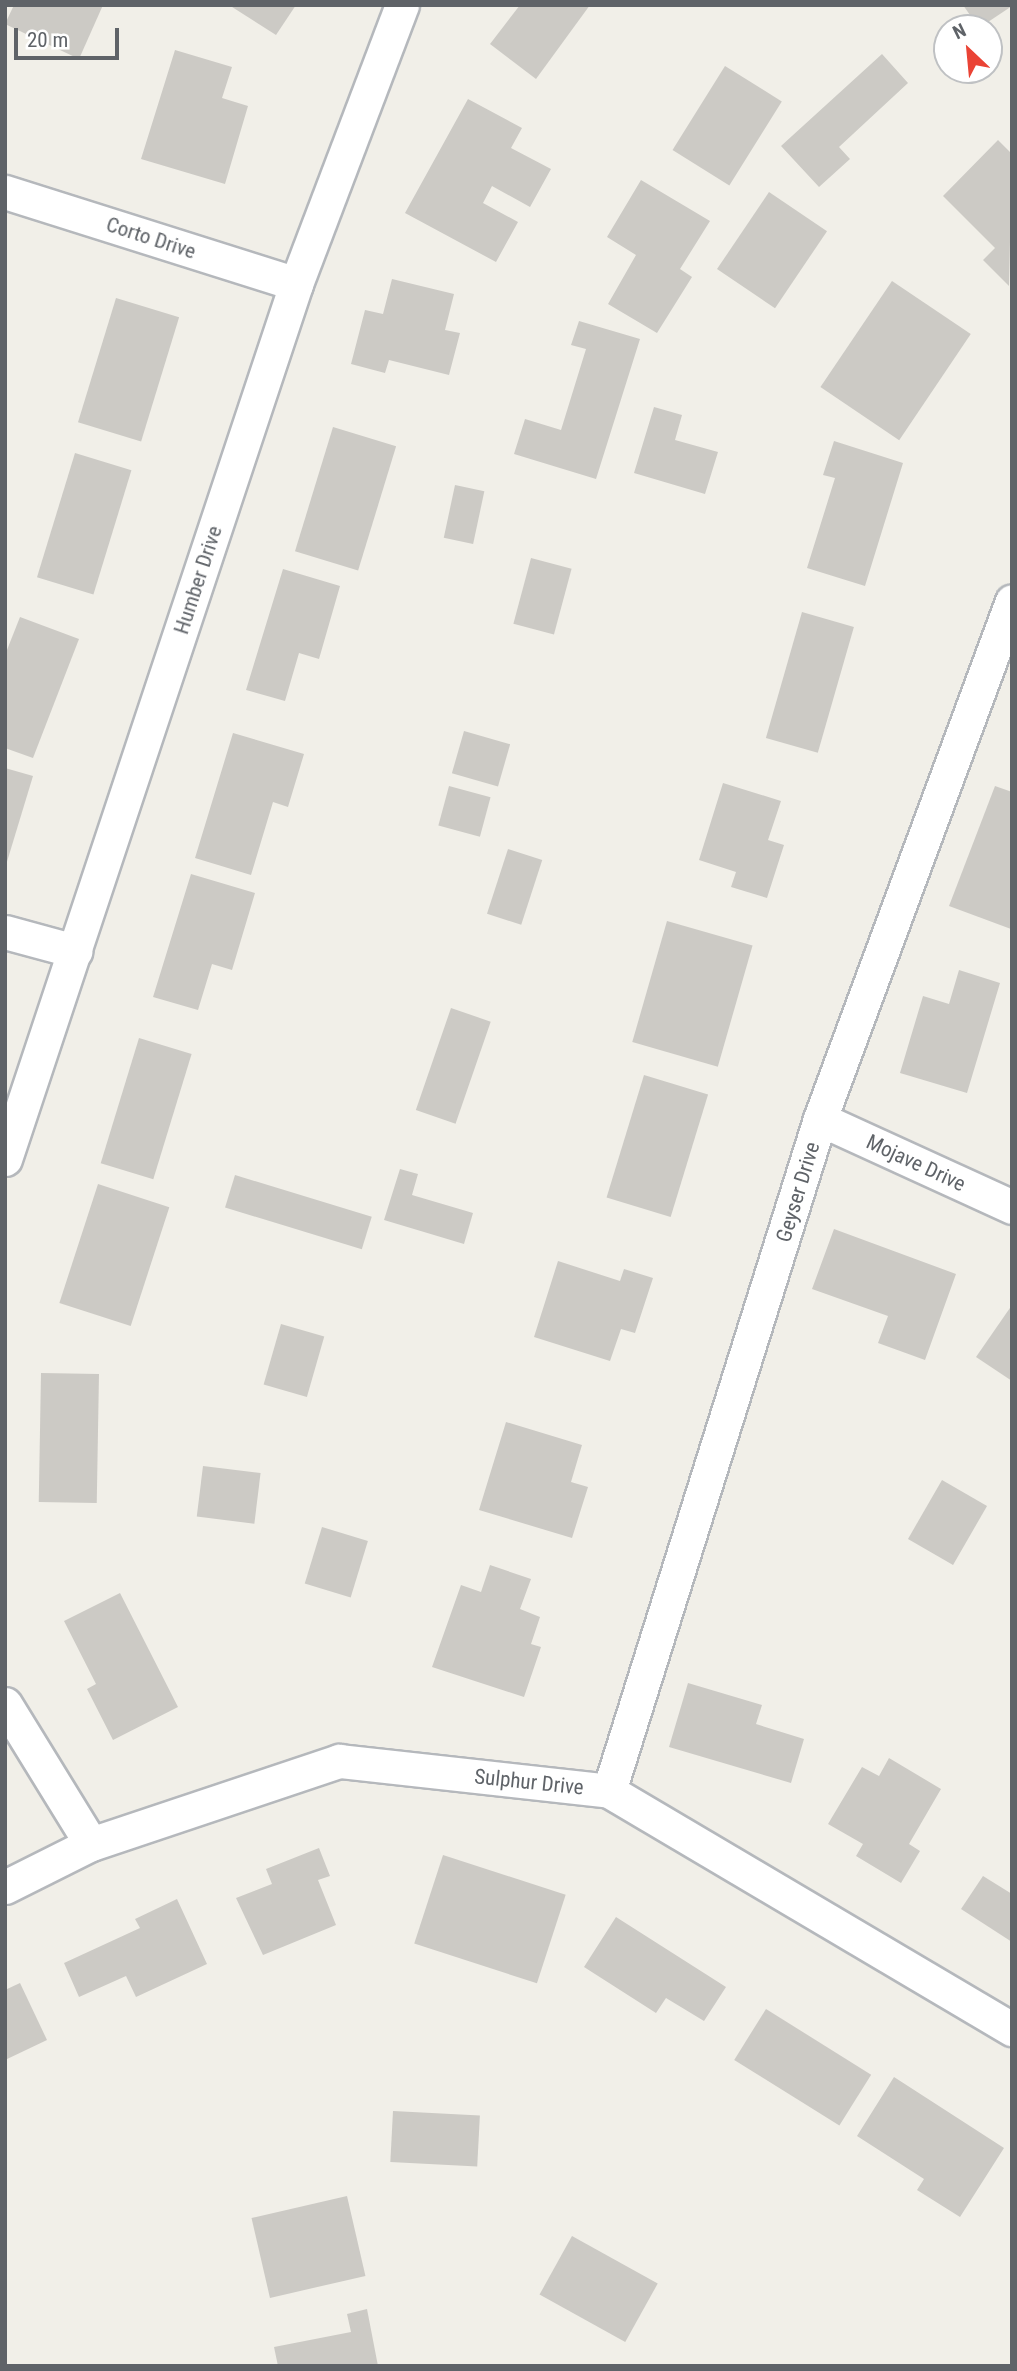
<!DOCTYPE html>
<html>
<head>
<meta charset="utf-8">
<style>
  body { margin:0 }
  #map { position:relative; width:1017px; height:2371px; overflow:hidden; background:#f1efe8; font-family:"Roboto Condensed",sans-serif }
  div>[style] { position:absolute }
  .building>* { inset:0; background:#cccac5; transform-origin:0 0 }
  .roads { filter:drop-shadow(2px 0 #b5b8bc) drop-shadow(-2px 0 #b5b8bc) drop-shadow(0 2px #b5b8bc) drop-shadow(0 -2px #b5b8bc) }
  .minor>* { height:33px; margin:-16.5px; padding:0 16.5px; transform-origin:16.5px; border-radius:16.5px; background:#fff }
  span { translate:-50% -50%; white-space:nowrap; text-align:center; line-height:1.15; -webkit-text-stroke:5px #fff; paint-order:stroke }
  .street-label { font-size:21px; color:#5f6368 }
  .frame { position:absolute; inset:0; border:7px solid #5f6368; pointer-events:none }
  .north { position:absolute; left:933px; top:14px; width:70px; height:70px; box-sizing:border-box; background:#fff; border:2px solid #bfc1c3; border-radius:50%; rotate:334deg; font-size:19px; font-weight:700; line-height:28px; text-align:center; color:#5f6368 }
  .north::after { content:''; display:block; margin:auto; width:24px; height:32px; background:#ea4335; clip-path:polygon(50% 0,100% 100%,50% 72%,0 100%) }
  .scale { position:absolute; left:14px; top:28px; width:105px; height:32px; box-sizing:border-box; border:4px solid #5f6368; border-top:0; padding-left:9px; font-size:21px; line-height:24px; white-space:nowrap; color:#5f6368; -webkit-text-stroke:5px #fff; paint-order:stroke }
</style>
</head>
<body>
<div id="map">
  <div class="building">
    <i style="clip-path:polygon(14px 5px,103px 5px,79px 59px,5px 24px)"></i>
    <i style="clip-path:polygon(229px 5px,296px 5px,276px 35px)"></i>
    <i style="clip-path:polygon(520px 5px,590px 5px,536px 79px,490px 44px)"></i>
    <i style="clip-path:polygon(963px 5px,1012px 5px,1012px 6px,979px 28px)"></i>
    <i style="clip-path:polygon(175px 50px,232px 67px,222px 98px,248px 106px,225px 184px,141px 159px)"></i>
    <i style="clip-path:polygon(882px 54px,908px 83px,839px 147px,850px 159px,819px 187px,781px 146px)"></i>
    <i style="left:725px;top:66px;width:67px;height:99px;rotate:32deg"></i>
    <i style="clip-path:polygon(468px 99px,522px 128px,511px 148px,551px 169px,530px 207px,492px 186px,483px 203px,518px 222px,496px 262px,405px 213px)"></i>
    <i style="clip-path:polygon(998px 140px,1012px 154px,1009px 286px,983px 260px,995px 248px,943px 196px)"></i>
    <i style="clip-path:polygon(641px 180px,710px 221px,680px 269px,692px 277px,657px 333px,608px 304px,636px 255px,607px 237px)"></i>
    <i style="left:769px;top:192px;width:70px;height:93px;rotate:34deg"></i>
    <i style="clip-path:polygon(392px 279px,454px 294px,445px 330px,460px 333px,449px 375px,389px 360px,385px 373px,351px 364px,365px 310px,383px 314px)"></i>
    <i style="left:892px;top:281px;width:95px;height:128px;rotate:34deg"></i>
    <i style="left:116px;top:298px;width:66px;height:130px;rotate:17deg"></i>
    <i style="clip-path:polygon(579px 321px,640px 339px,596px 479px,514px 454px,525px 419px,561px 430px,586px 349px,571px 345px)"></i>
    <i style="clip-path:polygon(654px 407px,682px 415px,675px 440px,718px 452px,705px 494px,634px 473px)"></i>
    <i style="left:333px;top:427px;width:66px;height:130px;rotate:17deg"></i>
    <i style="clip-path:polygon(834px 441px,903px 463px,865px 586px,807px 568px,835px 478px,823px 475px)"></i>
    <i style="left:75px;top:453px;width:59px;height:130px;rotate:17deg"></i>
    <i style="left:455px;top:485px;width:30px;height:54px;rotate:12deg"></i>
    <i style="left:531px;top:558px;width:42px;height:68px;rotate:15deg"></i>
    <i style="clip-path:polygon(283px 569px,340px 586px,319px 659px,299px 653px,285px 701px,246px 690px)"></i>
    <i style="left:802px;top:612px;width:54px;height:131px;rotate:16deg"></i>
    <i style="clip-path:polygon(20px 617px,79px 639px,33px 758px,5px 748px,5px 655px)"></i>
    <i style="left:464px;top:731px;width:48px;height:44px;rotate:16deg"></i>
    <i style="clip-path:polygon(233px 733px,304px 754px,288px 807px,273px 802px,251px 875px,195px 858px)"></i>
    <i style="clip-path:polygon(5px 768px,33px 776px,6px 865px,5px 865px)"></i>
    <i style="clip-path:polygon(723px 783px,781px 801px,768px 840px,784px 845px,767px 898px,731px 887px,736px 872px,699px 860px)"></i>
    <i style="left:449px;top:786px;width:43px;height:41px;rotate:15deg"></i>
    <i style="clip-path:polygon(995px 786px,1012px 792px,1011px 929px,949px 906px)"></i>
    <i style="left:508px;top:849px;width:36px;height:68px;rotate:18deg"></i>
    <i style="clip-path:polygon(191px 874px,255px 893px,232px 970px,212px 964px,198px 1010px,153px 997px)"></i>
    <i style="left:667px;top:921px;width:89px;height:126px;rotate:16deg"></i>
    <i style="clip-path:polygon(959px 970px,1000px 983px,967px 1093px,900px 1073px,923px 996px,949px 1004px)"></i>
    <i style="left:451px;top:1008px;width:42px;height:108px;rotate:19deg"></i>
    <i style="left:139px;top:1038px;width:55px;height:131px;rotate:17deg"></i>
    <i style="left:644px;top:1075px;width:67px;height:128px;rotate:17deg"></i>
    <i style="clip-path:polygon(400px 1169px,418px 1174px,412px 1195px,473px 1213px,464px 1244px,384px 1220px)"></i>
    <i style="left:235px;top:1175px;width:143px;height:34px;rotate:17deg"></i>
    <i style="left:98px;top:1184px;width:75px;height:125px;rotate:18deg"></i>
    <i style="clip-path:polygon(834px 1229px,956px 1274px,925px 1360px,878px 1343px,888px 1316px,812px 1289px)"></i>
    <i style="clip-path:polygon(558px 1261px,620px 1281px,624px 1269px,653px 1278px,635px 1333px,621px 1329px,610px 1361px,534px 1337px)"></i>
    <i style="clip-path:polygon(1012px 1305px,1012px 1381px,976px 1357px)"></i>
    <i style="left:281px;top:1324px;width:45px;height:63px;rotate:16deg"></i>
    <i style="left:41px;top:1373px;width:58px;height:129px;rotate:1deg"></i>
    <i style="clip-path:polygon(506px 1422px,582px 1445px,571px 1482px,588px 1487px,572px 1538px,479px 1510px)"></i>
    <i style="left:203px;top:1466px;width:58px;height:51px;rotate:7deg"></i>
    <i style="left:942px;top:1480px;width:52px;height:68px;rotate:30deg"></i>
    <i style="left:322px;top:1527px;width:48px;height:59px;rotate:17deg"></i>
    <i style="clip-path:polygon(490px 1565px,531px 1579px,520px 1609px,540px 1617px,531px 1644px,541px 1647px,524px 1697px,432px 1667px,461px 1585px,481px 1592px)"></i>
    <i style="clip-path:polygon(120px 1593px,178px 1707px,113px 1740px,87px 1689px,96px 1684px,64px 1621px)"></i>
    <i style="clip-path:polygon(688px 1683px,762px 1705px,756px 1724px,804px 1739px,791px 1783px,669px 1747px)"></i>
    <i style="clip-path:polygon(889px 1758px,941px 1789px,909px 1844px,920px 1851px,901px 1883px,856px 1856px,863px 1844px,828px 1824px,862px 1767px,879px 1776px)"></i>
    <i style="clip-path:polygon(319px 1848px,330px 1876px,318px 1880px,336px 1925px,263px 1955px,236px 1898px,272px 1884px,266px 1869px)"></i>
    <i style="left:443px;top:1855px;width:129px;height:93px;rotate:18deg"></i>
    <i style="clip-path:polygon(983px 1876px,1012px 1894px,1012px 1942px,961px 1909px)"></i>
    <i style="clip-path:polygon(177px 1899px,207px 1964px,136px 1997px,126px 1976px,79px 1997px,64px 1963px,140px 1928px,135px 1919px)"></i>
    <i style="clip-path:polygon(616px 1917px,726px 1987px,704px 2021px,666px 1998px,656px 2013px,584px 1967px)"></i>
    <i style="clip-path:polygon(20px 1983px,47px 2040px,5px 2060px,5px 1990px)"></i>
    <i style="left:766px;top:2009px;width:124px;height:60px;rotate:32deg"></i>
    <i style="clip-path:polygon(894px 2077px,1004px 2148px,960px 2217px,917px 2190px,924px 2179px,857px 2136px)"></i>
    <i style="left:393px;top:2111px;width:87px;height:51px;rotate:3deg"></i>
    <i style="left:347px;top:2196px;width:82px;height:98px;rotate:77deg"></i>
    <i style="left:572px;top:2236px;width:98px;height:67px;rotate:29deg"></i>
    <i style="clip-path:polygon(367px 2309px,378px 2366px,278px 2366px,274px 2347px,351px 2332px,347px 2314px)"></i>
  </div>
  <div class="roads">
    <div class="minor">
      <i style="left:5px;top:192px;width:305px;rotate:17.5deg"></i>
      <i style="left:5px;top:932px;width:73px;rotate:15.2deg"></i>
      <i style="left:820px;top:1119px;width:211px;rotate:24.6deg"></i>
      <i style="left:5px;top:1159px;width:922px;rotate:-71.6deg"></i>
      <i style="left:296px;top:284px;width:298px;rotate:-69.2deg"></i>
      <i style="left:5px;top:1704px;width:164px;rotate:58.4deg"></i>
      <i style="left:609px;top:1791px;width:704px;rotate:-72.57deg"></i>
      <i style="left:820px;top:1119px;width:552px;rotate:-69.66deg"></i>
      <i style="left:5px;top:1887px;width:96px;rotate:-26.6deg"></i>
      <i style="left:91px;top:1844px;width:262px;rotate:-18.5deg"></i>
      <i style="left:339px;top:1761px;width:272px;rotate:6.3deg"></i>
      <i style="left:609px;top:1791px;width:468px;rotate:30.6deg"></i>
    </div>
  </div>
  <div class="street-label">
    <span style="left:151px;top:238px;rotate:18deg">Corto Drive</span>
    <span style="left:198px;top:580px;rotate:-72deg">Humber Drive</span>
    <span style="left:916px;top:1163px;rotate:25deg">Mojave Drive</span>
    <span style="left:798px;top:1192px;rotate:-73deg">Geyser Drive</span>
    <span style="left:529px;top:1782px;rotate:6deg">Sulphur Drive</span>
  </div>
  <div class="frame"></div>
  <div class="north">N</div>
  <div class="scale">20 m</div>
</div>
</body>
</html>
